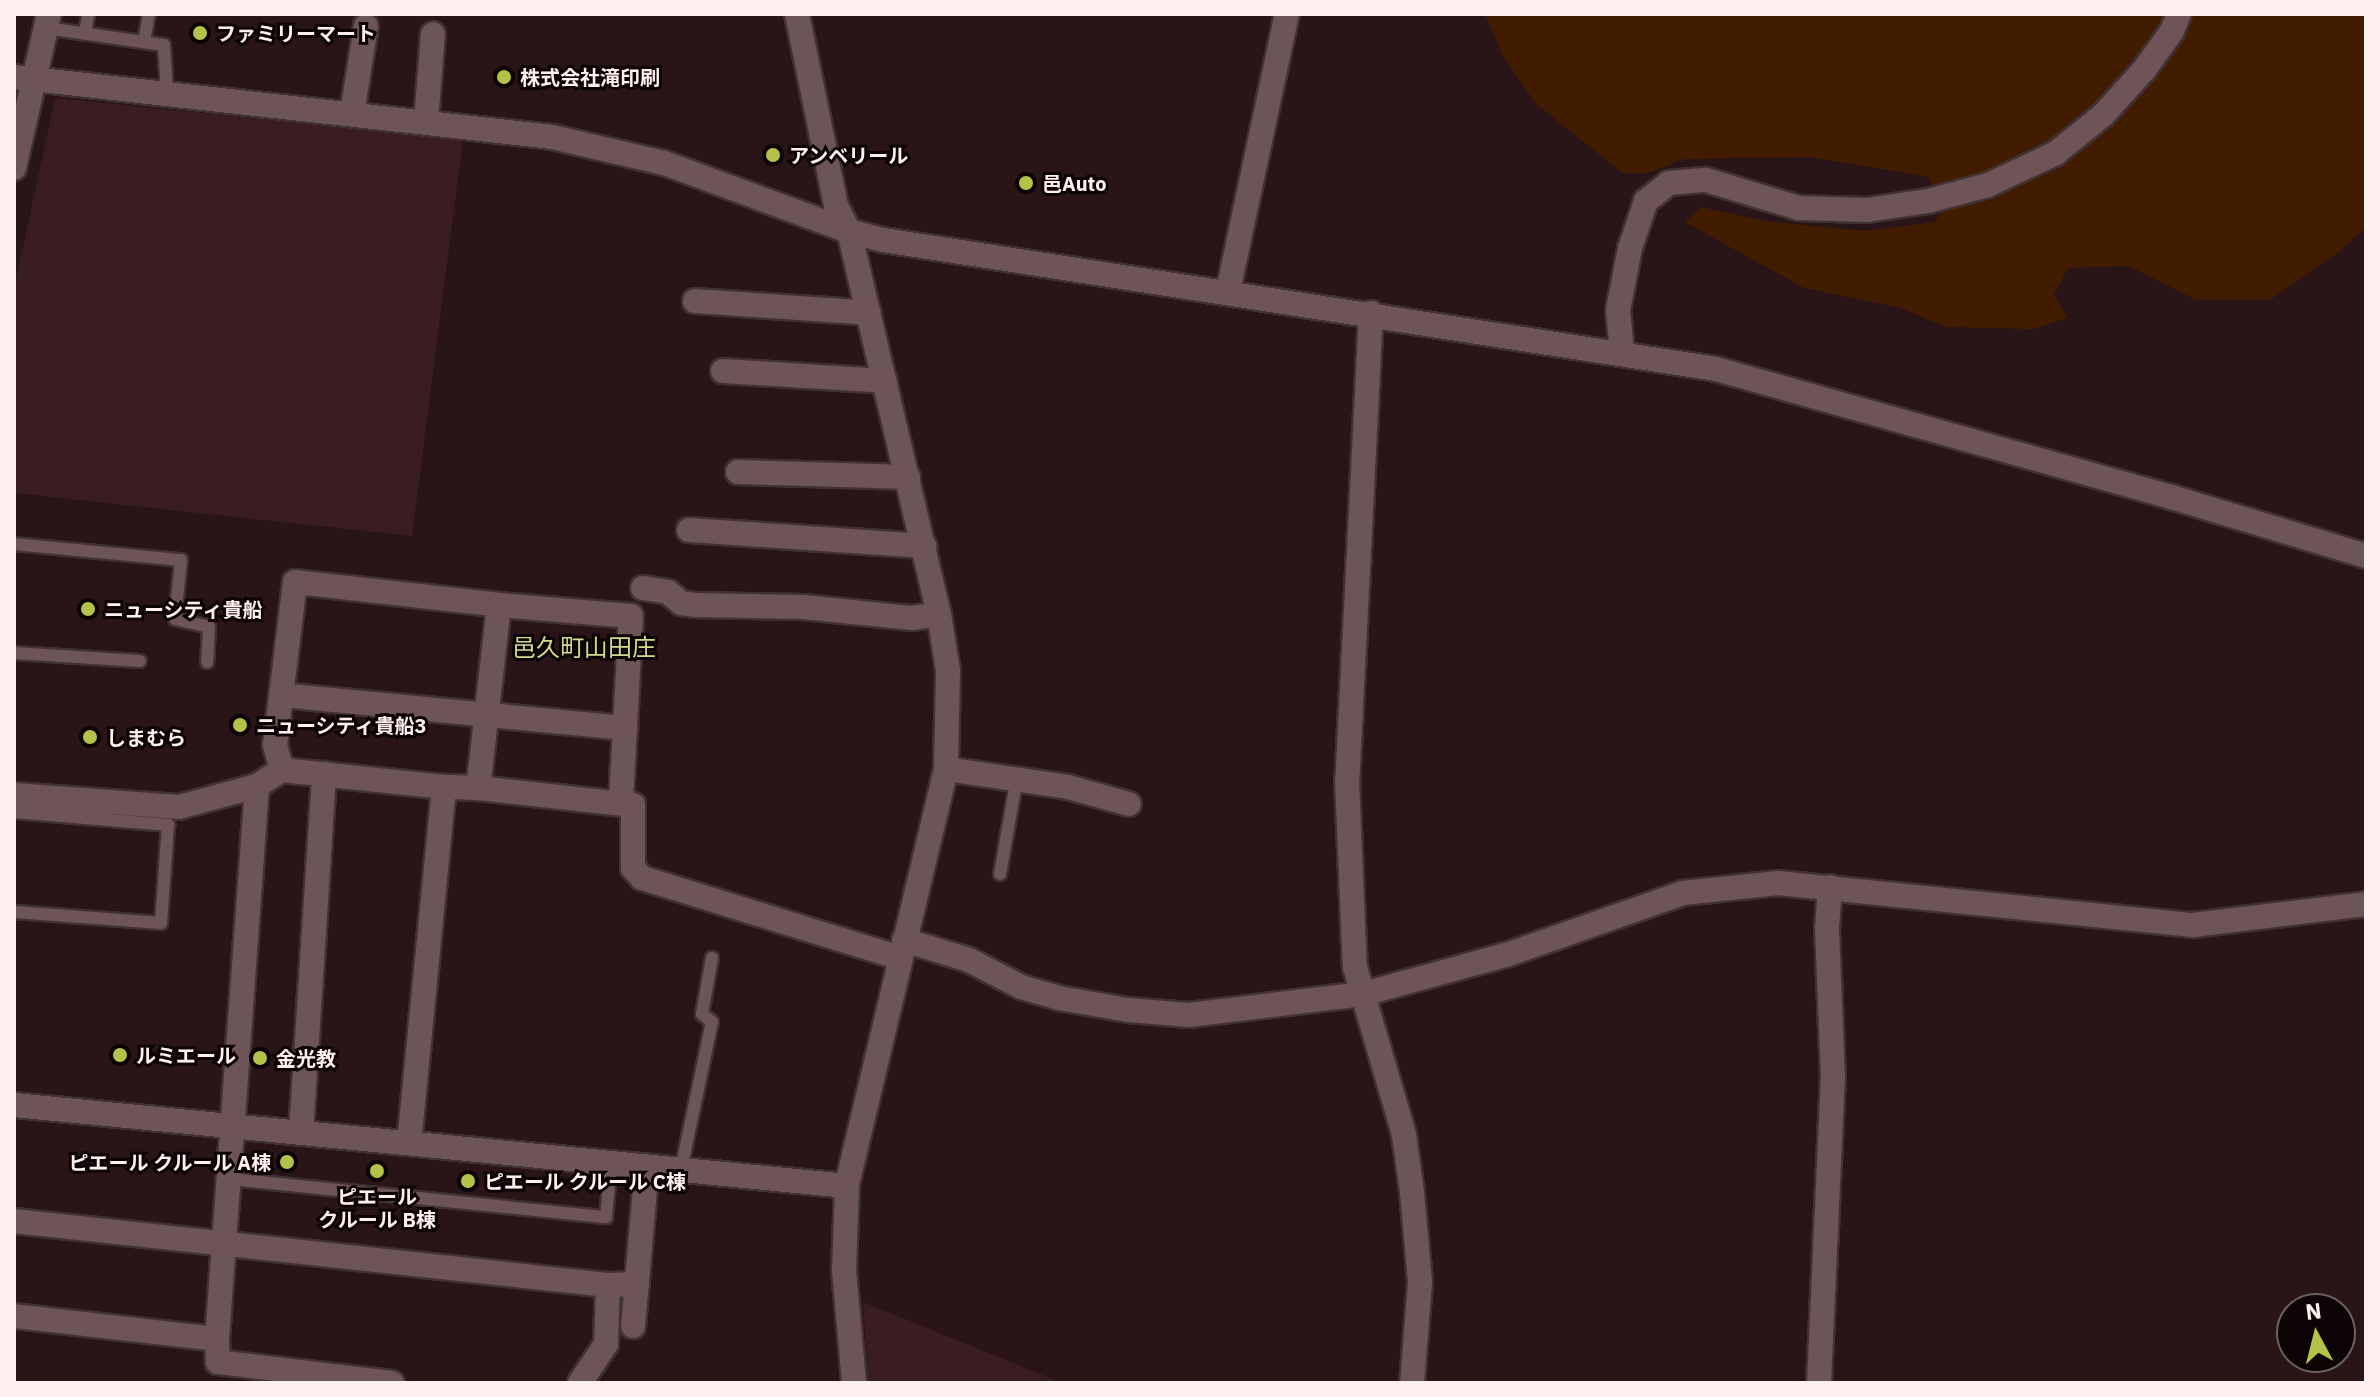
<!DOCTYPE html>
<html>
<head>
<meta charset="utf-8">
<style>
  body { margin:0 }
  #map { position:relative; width:2380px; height:1397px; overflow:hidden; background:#291417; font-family:"IBM Plex Sans","Noto Sans JP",sans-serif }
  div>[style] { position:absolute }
  .built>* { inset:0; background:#391d21 }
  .green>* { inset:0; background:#411c01 }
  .roads { filter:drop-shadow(2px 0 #403133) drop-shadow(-2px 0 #403133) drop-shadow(0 2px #403133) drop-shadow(0 -2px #403133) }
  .lane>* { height:12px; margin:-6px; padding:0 6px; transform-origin:6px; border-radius:6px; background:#6d5456 }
  .street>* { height:24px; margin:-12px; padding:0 12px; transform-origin:12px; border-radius:12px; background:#6d5456 }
  .secondary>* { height:24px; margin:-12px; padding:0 12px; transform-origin:12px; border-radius:12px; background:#6d5456 }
  .dots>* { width:22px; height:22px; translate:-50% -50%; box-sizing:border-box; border:4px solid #0c0405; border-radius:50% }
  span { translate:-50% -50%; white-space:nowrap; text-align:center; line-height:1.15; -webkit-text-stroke:6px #0c0405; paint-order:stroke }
  .poi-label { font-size:20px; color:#ffeff0; font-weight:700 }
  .left { translate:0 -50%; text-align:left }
  .right { translate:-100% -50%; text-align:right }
  .quarter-label { font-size:24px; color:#d1db8e }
  .frame { position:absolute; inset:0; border:16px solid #ffeff0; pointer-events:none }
  .north { position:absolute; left:2276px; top:1293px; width:80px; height:80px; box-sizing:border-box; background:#0c0405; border:2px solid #6d6263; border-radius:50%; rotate:353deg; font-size:22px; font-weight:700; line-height:32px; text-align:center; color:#ffeff0 }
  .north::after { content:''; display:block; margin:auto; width:28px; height:36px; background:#b5c249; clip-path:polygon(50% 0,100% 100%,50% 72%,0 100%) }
</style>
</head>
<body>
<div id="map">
  <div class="built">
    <i style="clip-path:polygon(55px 98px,463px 139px,412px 536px,14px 493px,14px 289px)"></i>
    <i style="clip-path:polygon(863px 1302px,1062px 1383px,868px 1383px)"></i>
  </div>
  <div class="green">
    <i style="clip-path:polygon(1485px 14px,2366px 14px,2366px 227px,2339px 252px,2270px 300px,2196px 300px,2129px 266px,2068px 268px,2054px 295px,2067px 318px,2033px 329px,1946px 327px,1901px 308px,1804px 288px,1685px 222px,1701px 207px,1766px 221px,1864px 231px,1934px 222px,1948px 204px,1926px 176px,1809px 157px,1684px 159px,1648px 173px,1622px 173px,1535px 103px,1503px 56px)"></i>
  </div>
  <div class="roads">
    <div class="lane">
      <i style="left:46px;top:28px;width:119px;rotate:8.2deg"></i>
      <i style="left:164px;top:45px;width:47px;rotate:86.3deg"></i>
      <i style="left:85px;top:34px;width:20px;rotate:-81deg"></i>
      <i style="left:144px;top:42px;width:28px;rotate:-80deg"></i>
      <i style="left:14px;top:544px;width:168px;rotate:5.5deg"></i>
      <i style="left:181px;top:560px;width:59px;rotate:95.8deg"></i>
      <i style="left:175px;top:619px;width:35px;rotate:13deg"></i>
      <i style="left:209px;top:627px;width:35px;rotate:93deg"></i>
      <i style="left:14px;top:653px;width:126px;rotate:3.6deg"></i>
      <i style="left:14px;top:812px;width:155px;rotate:4.8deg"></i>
      <i style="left:168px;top:825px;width:98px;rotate:94.1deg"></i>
      <i style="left:161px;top:923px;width:147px;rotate:-175.7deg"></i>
      <i style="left:1000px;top:874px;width:97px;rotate:-80deg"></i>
      <i style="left:681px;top:1170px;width:151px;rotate:-78.2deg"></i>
      <i style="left:712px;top:1022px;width:13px;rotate:-141deg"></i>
      <i style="left:702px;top:1014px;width:57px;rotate:-79.9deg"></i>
      <i style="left:230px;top:1179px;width:378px;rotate:5.8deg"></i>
      <i style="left:606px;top:1217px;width:54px;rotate:-84.7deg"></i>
    </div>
    <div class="street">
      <i style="left:14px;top:77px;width:541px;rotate:6.36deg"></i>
      <i style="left:552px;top:137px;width:115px;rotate:13.1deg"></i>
      <i style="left:664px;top:163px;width:197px;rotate:20.2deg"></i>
      <i style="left:849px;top:231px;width:393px;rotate:76.8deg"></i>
      <i style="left:939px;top:614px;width:58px;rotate:81deg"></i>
      <i style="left:948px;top:671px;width:98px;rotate:91.2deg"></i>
      <i style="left:946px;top:769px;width:429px;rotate:103.4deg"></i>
      <i style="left:847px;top:1186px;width:84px;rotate:92deg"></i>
      <i style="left:844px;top:1270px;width:113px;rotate:84.9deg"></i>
      <i style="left:352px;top:114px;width:89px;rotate:-81deg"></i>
      <i style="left:426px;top:122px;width:88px;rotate:-85.5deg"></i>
      <i style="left:1228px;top:291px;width:283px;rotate:-78deg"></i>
      <i style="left:695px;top:301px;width:174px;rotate:3.9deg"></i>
      <i style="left:1371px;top:313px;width:468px;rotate:92.9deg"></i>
      <i style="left:1347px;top:780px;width:187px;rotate:87.6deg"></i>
      <i style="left:1355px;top:967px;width:175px;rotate:73.7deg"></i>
      <i style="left:1404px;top:1135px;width:58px;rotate:82deg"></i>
      <i style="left:1412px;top:1192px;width:90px;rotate:84.9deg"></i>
      <i style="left:1420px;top:1282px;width:101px;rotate:94.5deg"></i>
      <i style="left:1622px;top:352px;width:42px;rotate:-95.4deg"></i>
      <i style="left:1618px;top:310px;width:63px;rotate:-79deg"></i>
      <i style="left:1630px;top:248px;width:50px;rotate:-71.2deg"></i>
      <i style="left:1646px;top:201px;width:29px;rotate:-38deg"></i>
      <i style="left:1669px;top:183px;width:37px;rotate:-5deg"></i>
      <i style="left:1706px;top:180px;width:97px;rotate:16.8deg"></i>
      <i style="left:1799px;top:208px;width:68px;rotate:1.7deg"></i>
      <i style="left:1867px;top:210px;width:62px;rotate:-8.4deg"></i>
      <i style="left:1928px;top:201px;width:62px;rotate:-14.9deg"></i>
      <i style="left:1988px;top:185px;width:75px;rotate:-25.2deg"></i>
      <i style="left:2056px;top:153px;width:60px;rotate:-39deg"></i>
      <i style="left:2103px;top:115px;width:61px;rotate:-47.7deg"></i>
      <i style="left:2144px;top:70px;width:48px;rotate:-54.3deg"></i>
      <i style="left:2172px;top:31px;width:18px;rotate:-68deg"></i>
      <i style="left:723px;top:371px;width:162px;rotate:3.5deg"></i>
      <i style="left:738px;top:472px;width:170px;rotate:1.7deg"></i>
      <i style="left:689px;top:530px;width:236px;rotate:3.9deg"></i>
      <i style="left:643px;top:588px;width:25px;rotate:9deg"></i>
      <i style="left:668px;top:592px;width:17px;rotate:40deg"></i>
      <i style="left:681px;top:603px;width:14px;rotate:8deg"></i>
      <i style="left:695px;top:605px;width:108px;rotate:1.1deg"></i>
      <i style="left:803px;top:607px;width:110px;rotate:5.8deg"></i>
      <i style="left:912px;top:618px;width:27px;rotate:-8deg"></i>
      <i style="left:499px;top:605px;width:132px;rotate:4.8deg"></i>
      <i style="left:631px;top:616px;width:187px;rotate:93.1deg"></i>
      <i style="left:281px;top:695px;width:346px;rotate:5.5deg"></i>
      <i style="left:946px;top:769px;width:123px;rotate:8.4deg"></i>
      <i style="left:1068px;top:787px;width:63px;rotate:15.6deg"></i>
      <i style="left:282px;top:770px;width:26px;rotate:-106deg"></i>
      <i style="left:275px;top:745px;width:164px;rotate:-83deg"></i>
      <i style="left:295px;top:582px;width:205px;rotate:6.4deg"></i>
      <i style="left:499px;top:605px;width:184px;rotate:96.5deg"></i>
      <i style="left:478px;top:788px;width:34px;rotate:-178deg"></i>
      <i style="left:478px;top:788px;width:156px;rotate:6.3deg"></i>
      <i style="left:633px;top:805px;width:63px;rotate:90deg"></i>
      <i style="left:633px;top:868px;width:13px;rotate:48deg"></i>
      <i style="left:642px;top:878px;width:270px;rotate:17.2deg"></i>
      <i style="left:14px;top:795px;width:165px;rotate:4.2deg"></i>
      <i style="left:179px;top:807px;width:81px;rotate:-15.1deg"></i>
      <i style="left:257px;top:786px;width:30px;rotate:-33deg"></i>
      <i style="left:282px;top:770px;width:163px;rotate:6deg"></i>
      <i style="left:444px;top:787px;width:358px;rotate:95.6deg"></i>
      <i style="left:904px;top:940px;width:68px;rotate:17.1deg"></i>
      <i style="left:969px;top:960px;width:59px;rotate:27.4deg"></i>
      <i style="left:1021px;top:987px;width:40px;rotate:16deg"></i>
      <i style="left:1059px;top:998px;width:70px;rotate:9.9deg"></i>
      <i style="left:1128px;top:1010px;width:61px;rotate:4.7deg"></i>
      <i style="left:1189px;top:1015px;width:175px;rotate:-6.9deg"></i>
      <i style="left:1363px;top:994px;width:148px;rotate:-15.3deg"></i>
      <i style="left:1506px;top:955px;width:188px;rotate:-19.3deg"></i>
      <i style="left:1683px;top:893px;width:96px;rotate:-6deg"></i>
      <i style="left:1778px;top:883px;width:417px;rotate:5.8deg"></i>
      <i style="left:2193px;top:925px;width:174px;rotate:-6.9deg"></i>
      <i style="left:14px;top:1105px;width:837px;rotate:5.55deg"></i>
      <i style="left:301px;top:1132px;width:359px;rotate:-86.3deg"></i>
      <i style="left:14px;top:1221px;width:597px;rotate:6.15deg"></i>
      <i style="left:608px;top:1285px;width:29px;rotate:-2deg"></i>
      <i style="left:14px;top:1316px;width:204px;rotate:6.5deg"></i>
      <i style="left:217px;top:1339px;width:554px;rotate:-85.86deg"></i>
      <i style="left:633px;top:1326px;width:160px;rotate:-85deg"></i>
      <i style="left:217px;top:1339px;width:23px;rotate:88deg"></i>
      <i style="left:218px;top:1362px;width:175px;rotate:6.9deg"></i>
      <i style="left:580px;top:1383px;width:47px;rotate:-56.3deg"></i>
      <i style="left:606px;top:1344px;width:59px;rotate:-88.1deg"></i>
      <i style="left:1819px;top:1383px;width:305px;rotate:-87.4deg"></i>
      <i style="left:1833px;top:1078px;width:150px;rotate:-92.3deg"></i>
      <i style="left:1827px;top:928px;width:41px;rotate:-85.8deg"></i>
    </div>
    <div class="secondary">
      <i style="left:797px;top:14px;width:196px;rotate:78.5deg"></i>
      <i style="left:836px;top:206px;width:28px;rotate:63deg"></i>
      <i style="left:849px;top:231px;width:35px;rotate:15deg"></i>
      <i style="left:883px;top:240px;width:843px;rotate:8.8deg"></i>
      <i style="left:1716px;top:369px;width:473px;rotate:15.7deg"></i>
      <i style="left:2171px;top:497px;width:204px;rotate:16.8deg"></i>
      <i style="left:14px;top:168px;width:158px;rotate:-77.2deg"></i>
    </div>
  </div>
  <div class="dots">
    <i style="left:200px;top:33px;background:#b5c249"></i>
    <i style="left:504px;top:77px;background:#b5c249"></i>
    <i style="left:773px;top:155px;background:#b5c249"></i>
    <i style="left:1026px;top:183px;background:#b5c249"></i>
    <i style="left:88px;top:609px;background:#b5c249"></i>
    <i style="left:240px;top:725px;background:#b5c249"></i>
    <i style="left:90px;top:737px;background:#b5c249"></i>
    <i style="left:120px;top:1055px;background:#b5c249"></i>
    <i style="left:260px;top:1058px;background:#b5c249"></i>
    <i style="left:287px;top:1162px;background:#b5c249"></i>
    <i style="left:377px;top:1171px;background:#b5c249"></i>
    <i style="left:468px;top:1181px;background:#b5c249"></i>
  </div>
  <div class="poi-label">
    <span class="left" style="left:216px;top:33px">ファミリーマート</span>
    <span class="left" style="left:520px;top:77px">株式会社滝印刷</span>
    <span class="left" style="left:789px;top:155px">アンベリール</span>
    <span class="left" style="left:1042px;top:183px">邑Auto</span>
    <span class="left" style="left:104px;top:609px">ニューシティ貴船</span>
    <span class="left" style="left:256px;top:725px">ニューシティ貴船3</span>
    <span class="left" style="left:106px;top:737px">しまむら</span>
    <span class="left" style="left:136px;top:1055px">ルミエール</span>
    <span class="left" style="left:276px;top:1058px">金光教</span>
    <span class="right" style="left:271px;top:1162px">ピエール クルール A棟</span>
    <span class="left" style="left:484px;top:1181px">ピエール クルール C棟</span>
    <span style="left:377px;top:1208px">ピエール<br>クルール B棟</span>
  </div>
  <div class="quarter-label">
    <span style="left:584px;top:648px">邑久町山田庄</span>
  </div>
  <div class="frame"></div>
  <div class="north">N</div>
</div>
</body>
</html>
